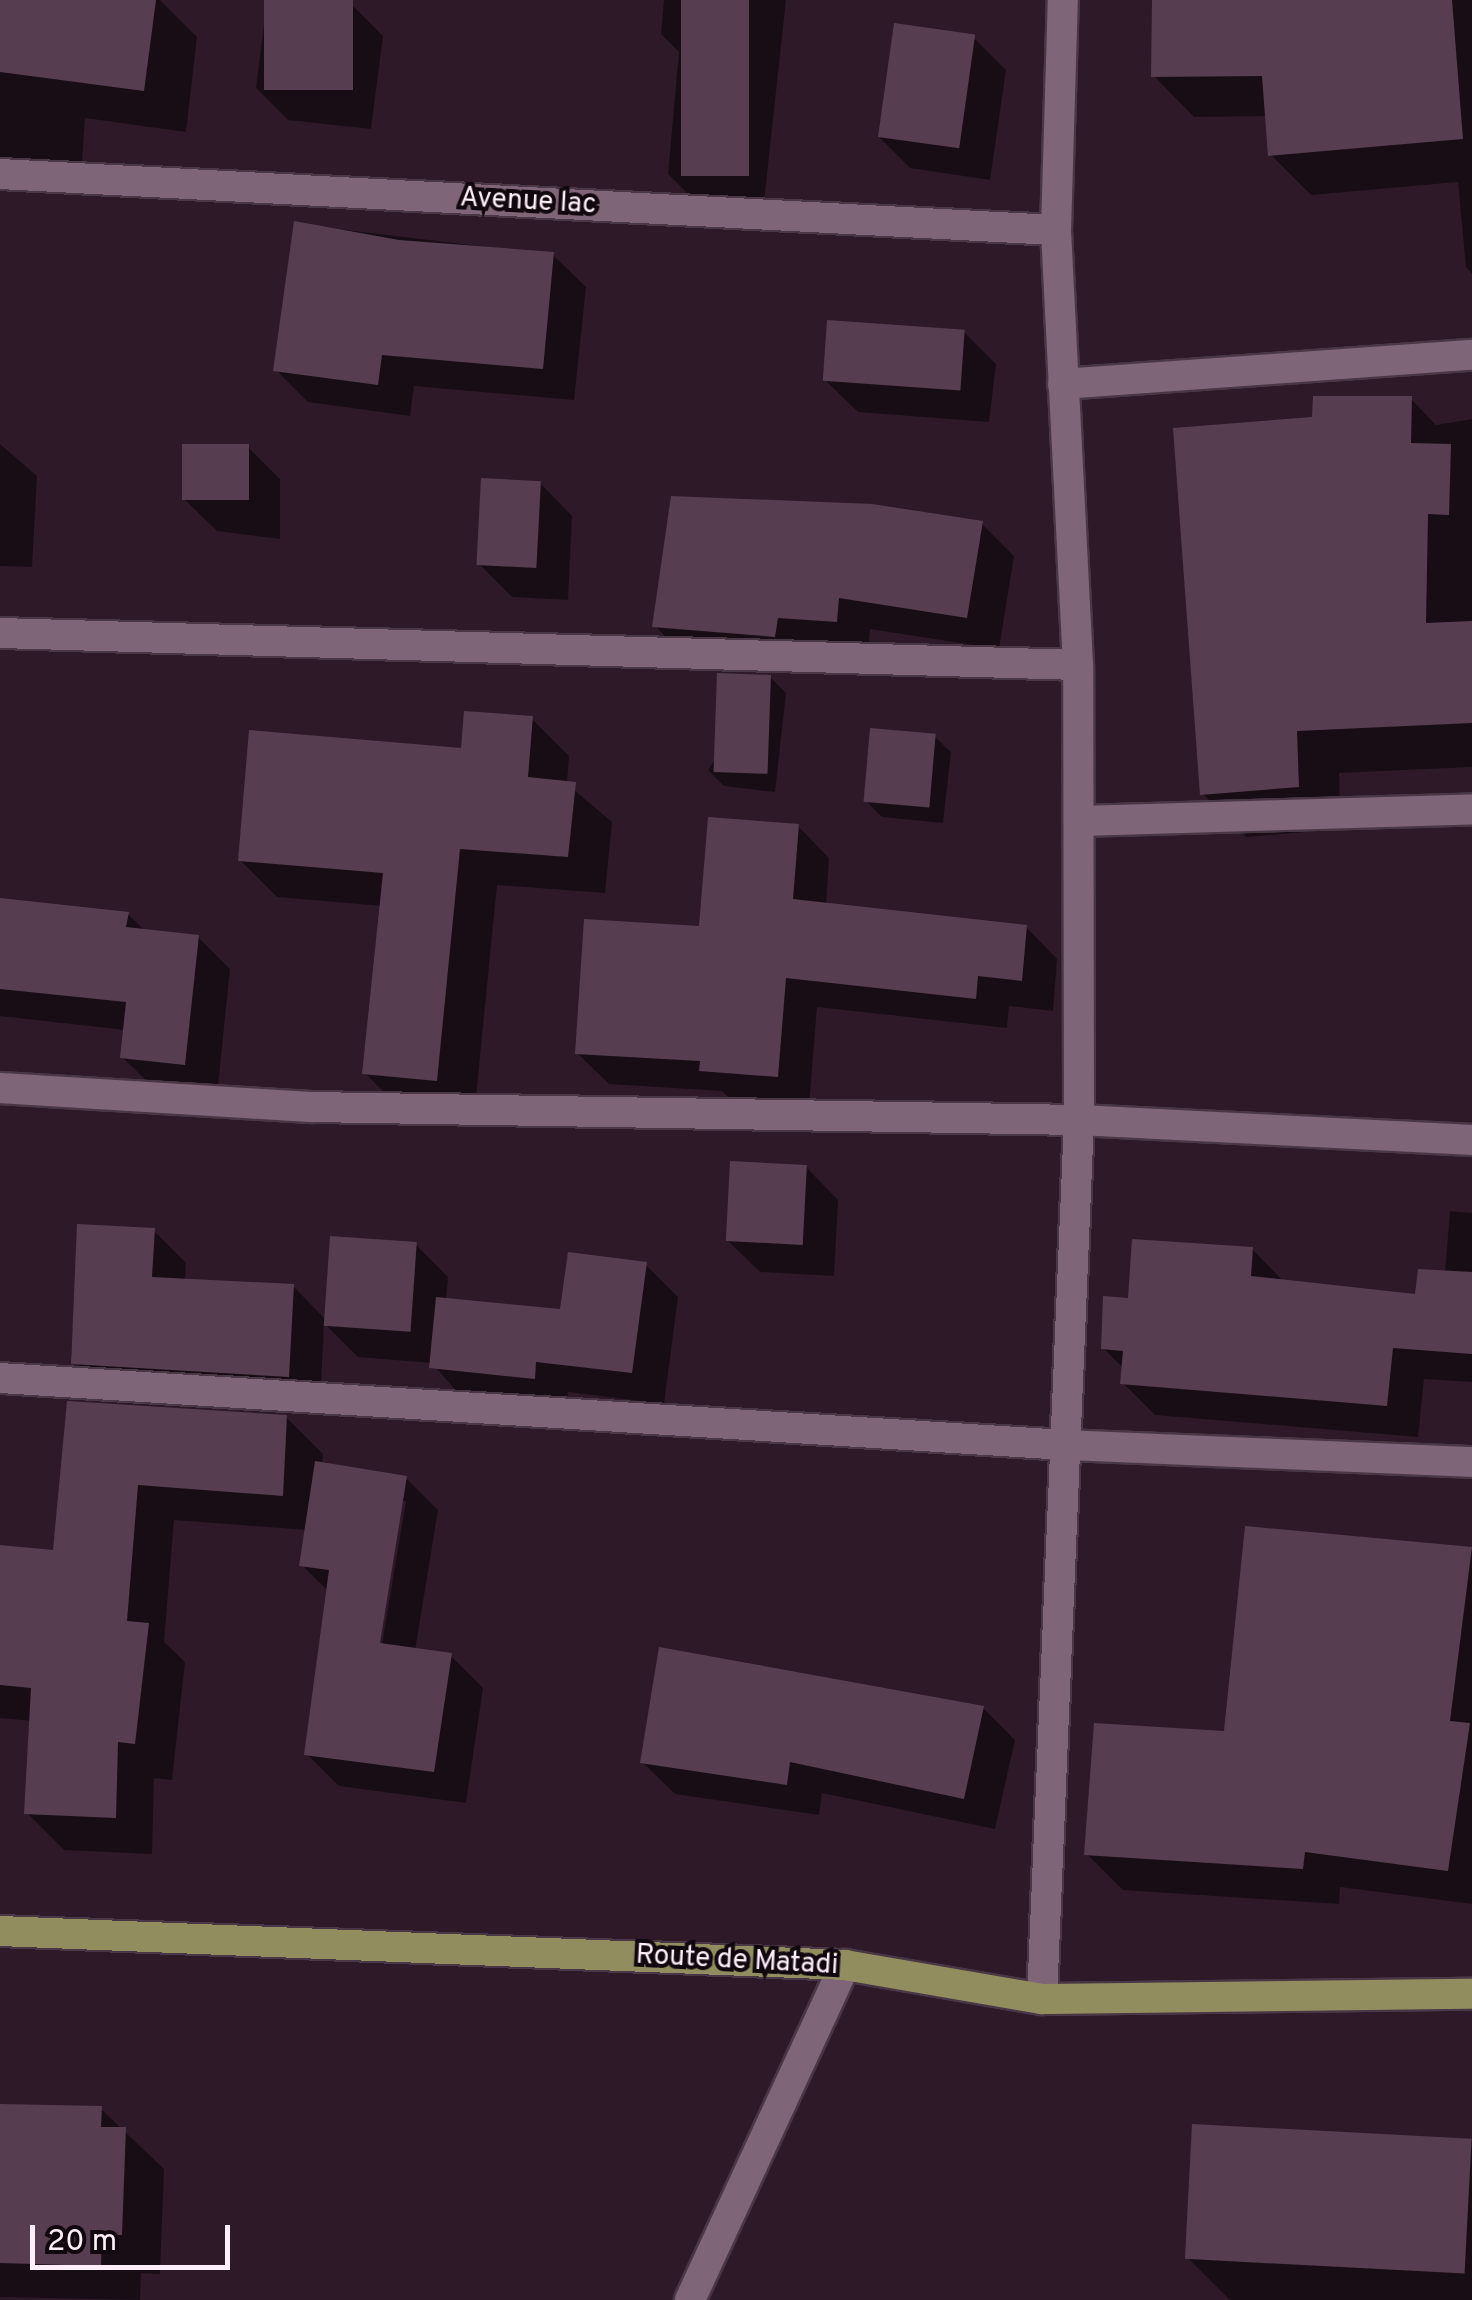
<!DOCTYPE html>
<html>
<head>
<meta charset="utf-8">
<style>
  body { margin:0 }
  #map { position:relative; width:1472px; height:2300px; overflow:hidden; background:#2e1929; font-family:Overpass,sans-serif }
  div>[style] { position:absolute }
  .shadow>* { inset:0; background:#0007 }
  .building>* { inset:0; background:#563e50; transform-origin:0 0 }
  .roads { filter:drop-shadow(2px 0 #493745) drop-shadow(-2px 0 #493745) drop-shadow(0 2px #493745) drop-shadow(0 -2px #493745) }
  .minor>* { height:30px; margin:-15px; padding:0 15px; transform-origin:15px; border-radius:15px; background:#7f6578 }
  .major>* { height:30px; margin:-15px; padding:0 15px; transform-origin:15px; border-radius:15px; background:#918d5e }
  span { translate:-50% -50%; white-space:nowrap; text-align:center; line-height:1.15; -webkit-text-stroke:8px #11070e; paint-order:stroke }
  .street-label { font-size:28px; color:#feeef9 }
  .scale { position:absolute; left:30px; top:2225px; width:200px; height:45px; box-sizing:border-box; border:5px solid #feeef9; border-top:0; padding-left:12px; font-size:30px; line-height:35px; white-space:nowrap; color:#feeef9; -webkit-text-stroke:8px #11070e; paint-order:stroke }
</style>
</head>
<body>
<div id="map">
  <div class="shadow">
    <i style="clip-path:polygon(0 0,160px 0,197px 37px,186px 132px,85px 118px,81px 178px,0 166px)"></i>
    <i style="clip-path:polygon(267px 0,351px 4px,383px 36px,371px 129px,288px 120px,256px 88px)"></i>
    <i style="clip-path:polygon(664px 0,786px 0,763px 211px,700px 206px,668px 174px,679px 52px,661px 34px)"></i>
    <i style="clip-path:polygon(1155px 0,1472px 0,1472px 274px,1466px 267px,1458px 182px,1311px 195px,1271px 155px,1268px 116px,1194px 117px,1154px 76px)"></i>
    <i style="clip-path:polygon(974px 38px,1006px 70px,990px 180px,910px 168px,878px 136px)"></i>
    <i style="clip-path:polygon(296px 224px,553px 255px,586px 287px,574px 400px,414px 386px,410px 416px,308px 402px,276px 370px)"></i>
    <i style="clip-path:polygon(964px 332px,996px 364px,989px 422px,858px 412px,825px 380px)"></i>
    <i style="clip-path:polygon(1411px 399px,1436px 425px,1472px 419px,1472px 767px,1339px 773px,1341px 829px,1246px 837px,1203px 794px,1315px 419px)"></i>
    <i style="clip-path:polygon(0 444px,37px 476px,32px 567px,0 566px)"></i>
    <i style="clip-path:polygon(248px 447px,280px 479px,280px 539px,217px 531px,184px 499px)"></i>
    <i style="clip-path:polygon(540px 483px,572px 516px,568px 600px,512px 597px,479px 564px)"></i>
    <i style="clip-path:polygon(982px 524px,1014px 556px,999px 649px,870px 629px,868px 653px,687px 658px,655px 626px)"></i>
    <i style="clip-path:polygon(770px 677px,786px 693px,775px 792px,724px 786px,708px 770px)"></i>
    <i style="clip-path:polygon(532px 719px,569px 756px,567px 784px,612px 822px,605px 893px,497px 885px,474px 1117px,402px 1111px,365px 1073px,382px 906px,277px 897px,240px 860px)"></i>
    <i style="clip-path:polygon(934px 736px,951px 752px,943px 823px,882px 817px,866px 801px)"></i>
    <i style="clip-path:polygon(798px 826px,829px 858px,826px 905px,1026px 927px,1057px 959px,1053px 1011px,1009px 1006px,1007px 1028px,817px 1007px,809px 1107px,733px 1101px,722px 1091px,609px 1084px,577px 1053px)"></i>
    <i style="clip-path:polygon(128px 914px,145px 931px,198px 937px,230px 969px,217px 1096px,155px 1089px,122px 1057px,125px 1030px,0 1016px,0 919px)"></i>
    <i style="clip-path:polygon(806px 1167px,838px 1200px,834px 1276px,760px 1272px,727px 1240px)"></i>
    <i style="clip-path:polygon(1450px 1211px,1472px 1213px,1472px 1382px,1424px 1379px,1418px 1437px,1155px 1415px,1123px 1383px,1124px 1369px,1103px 1348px,1130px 1300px,1252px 1249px,1285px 1283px,1417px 1297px,1445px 1273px)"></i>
    <i style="clip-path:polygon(79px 1227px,154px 1231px,186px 1263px,185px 1281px,293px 1286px,326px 1320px,416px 1245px,448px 1277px,446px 1301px,562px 1311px,646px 1265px,678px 1297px,664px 1404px,568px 1392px,566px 1410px,464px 1400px,432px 1363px,358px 1357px,324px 1323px,320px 1408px,106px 1395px,71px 1356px)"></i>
    <i style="clip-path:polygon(evenodd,70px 1404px,286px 1417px,323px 1454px,322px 1465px,406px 1478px,438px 1510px,415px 1651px,451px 1656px,483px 1688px,466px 1803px,339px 1786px,307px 1754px,329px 1592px,302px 1565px,307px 1530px,174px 1520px,164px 1642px,185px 1662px,172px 1780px,154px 1778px,152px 1854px,64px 1850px,27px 1813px,32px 1721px,0 1718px,0 1547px,56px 1553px,70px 1404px,400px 1501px,406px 1501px,380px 1656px,375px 1655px,400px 1501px)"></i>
    <i style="clip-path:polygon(1248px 1529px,1472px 1550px,1472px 1904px,1340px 1887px,1339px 1904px,1123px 1890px,1087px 1854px,1226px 1734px)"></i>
    <i style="clip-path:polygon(983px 1708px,1015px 1740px,995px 1829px,822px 1793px,819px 1815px,675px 1794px,642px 1762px)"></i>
    <i style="clip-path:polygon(0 2107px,101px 2109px,164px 2169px,160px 2274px,141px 2273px,140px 2300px,0 2297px)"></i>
    <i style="clip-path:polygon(1472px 2140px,1472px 2300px,1230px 2300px,1188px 2258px)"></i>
  </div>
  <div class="building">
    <i style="clip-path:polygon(0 0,156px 0,144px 91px,0 72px)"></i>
    <i style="left:264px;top:0;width:89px;height:90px"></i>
    <i style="left:681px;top:0;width:68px;height:176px"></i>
    <i style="clip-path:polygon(1152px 0,1452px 0,1463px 139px,1268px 156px,1262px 76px,1151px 77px)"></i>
    <i style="left:894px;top:23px;width:82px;height:115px;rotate:8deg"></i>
    <i style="clip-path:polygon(294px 221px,399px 240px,554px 252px,543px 369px,382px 355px,378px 385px,273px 371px)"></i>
    <i style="left:827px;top:320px;width:138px;height:61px;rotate:4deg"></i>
    <i style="clip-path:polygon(1313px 396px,1412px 396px,1411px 443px,1451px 444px,1449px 515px,1428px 514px,1426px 623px,1472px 621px,1472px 723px,1297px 731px,1299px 787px,1200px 795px,1173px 428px,1312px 417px)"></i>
    <i style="left:182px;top:444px;width:67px;height:56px"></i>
    <i style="left:481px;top:478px;width:60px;height:87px;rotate:3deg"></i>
    <i style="clip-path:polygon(671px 496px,872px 504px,983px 521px,967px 618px,839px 598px,837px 622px,778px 618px,775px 637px,652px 627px)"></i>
    <i style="left:717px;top:673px;width:54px;height:99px;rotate:2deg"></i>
    <i style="clip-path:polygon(464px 711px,533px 716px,528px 777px,576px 782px,568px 857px,460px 849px,437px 1081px,362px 1074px,383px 873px,238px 861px,249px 730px,461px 748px)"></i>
    <i style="left:870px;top:728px;width:66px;height:74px;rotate:5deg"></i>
    <i style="clip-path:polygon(708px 817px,799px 824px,793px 899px,1027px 925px,1022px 981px,978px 976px,976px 999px,786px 978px,778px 1077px,699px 1071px,700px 1061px,575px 1054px,584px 919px,699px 926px)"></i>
    <i style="clip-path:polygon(0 898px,129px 912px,126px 927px,199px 935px,185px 1065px,120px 1058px,126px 1002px,0 989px)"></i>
    <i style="left:730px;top:1161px;width:77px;height:80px;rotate:3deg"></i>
    <i style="clip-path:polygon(77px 1224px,155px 1228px,152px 1277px,294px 1284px,289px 1377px,71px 1364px)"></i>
    <i style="left:330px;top:1236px;width:87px;height:90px;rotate:4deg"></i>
    <i style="clip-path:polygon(1132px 1239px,1253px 1247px,1251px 1276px,1415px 1294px,1418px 1269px,1472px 1272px,1472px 1354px,1393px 1348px,1387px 1406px,1120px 1384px,1123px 1351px,1101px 1349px,1103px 1296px,1128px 1298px)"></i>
    <i style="clip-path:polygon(568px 1252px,647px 1262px,632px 1373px,536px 1362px,535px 1379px,429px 1368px,436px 1297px,560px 1309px)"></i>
    <i style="clip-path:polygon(67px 1401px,287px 1415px,283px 1496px,138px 1485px,127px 1621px,149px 1623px,135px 1744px,118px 1742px,116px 1818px,24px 1814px,31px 1688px,0 1685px,0 1545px,53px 1550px)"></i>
    <i style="clip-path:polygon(315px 1461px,407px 1476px,380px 1643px,452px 1653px,434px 1772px,304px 1755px,329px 1570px,299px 1566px)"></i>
    <i style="clip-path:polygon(1245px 1526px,1472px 1547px,1450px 1721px,1470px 1723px,1448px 1871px,1305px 1852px,1303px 1869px,1084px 1855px,1094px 1723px,1224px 1731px)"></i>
    <i style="clip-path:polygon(659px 1647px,984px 1706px,964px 1799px,790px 1762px,787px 1785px,640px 1763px)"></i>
    <i style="clip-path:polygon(0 2104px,102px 2106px,101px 2127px,126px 2127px,122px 2235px,102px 2235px,101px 2266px,0 2263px)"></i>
    <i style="left:1192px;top:2124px;width:280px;height:135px;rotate:3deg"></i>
  </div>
  <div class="roads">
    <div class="minor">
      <i style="left:0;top:174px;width:1057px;rotate:3.04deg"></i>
      <i style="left:1063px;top:384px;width:410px;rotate:-4.1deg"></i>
      <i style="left:0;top:633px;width:1078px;rotate:1.7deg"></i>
      <i style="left:1079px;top:821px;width:393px;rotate:-1.7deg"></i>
      <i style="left:0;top:1088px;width:312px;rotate:3.5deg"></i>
      <i style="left:311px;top:1107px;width:768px;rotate:0.97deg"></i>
      <i style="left:1079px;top:1120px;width:394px;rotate:2.9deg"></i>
      <i style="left:0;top:1378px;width:1068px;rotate:3.6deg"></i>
      <i style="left:1066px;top:1445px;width:406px;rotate:2.4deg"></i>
      <i style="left:1042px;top:1999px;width:880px;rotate:-87.59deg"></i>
      <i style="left:1079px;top:1120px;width:455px;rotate:-90.1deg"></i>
      <i style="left:1078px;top:665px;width:436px;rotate:-92.9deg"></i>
      <i style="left:1056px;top:230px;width:230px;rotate:-88.3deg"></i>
      <i style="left:690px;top:2300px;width:369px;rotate:-65.2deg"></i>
    </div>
    <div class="major">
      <i style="left:0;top:1931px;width:846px;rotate:2.3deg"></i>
      <i style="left:845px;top:1965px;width:200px;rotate:9.8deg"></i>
      <i style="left:1042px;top:1999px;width:430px;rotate:-0.7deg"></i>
    </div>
  </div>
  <div class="street-label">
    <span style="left:528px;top:202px;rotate:3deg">Avenue lac</span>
    <span style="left:737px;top:1961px;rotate:3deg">Route de Matadi</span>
  </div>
  <div class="scale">20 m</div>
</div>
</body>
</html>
